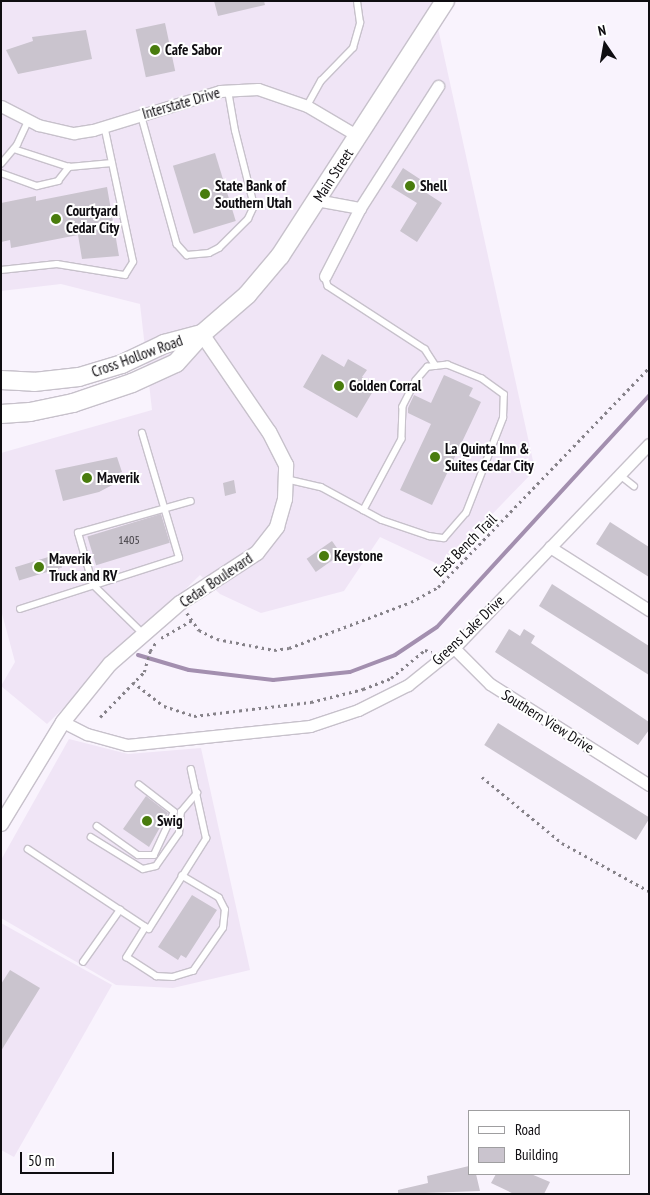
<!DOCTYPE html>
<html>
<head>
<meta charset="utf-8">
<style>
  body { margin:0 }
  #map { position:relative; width:650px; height:1195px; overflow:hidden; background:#f9f3fd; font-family:"PT Sans Narrow",sans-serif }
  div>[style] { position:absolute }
  .built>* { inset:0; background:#f0e5f6 }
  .stream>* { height:4px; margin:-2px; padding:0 2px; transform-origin:2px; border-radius:2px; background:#a38faf }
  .building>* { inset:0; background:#cac4ce; transform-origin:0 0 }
  .path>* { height:2.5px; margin-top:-1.25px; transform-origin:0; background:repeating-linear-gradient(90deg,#868289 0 2.5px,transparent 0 6.5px) }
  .roads { filter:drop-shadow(1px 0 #c7c1cb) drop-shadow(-1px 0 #c7c1cb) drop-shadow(0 1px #c7c1cb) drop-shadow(0 -1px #c7c1cb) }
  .service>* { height:5.5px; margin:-2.75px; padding:0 2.75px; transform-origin:2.75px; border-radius:2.75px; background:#fff }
  .minor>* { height:11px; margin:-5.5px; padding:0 5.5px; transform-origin:5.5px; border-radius:5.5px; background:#fff }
  .tertiary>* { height:14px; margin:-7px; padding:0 7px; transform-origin:7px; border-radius:7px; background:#fff }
  .primary>* { height:18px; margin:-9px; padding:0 9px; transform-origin:9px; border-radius:9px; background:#fff }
  .dots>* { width:14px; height:14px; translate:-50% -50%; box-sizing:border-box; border:2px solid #fff; border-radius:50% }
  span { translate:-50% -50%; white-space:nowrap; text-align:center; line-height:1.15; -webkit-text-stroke:4px #fff; paint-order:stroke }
  .number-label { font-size:12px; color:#3e3b40 }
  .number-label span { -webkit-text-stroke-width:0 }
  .poi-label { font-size:15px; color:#0f0d11; font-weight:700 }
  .left { translate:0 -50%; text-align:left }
  .street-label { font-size:15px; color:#0f0d11 }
  .frame { position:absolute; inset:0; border:2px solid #0f0d11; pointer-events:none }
  .legend { position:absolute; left:468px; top:1110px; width:162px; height:65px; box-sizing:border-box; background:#fff; border:1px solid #9f9ea0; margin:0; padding:6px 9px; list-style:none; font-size:15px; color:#0f0d11 }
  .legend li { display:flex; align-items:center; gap:10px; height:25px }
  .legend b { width:25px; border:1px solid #9f9ea0 }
  .north { position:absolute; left:580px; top:20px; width:50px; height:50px; -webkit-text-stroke:4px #fff; paint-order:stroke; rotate:348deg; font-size:14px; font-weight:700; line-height:20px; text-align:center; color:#0f0d11 }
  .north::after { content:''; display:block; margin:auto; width:18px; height:22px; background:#0f0d11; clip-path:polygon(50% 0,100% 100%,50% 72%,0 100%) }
  .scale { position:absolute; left:20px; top:1152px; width:94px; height:22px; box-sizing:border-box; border:2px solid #0f0d11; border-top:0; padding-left:6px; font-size:15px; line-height:18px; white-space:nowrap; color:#0f0d11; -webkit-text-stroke:4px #fff; paint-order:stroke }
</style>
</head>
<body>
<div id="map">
  <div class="built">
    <i style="clip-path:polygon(1px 1px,432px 1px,535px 470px,442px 566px,380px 537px,344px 591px,261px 613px,220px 594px,200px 575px,47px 724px,1px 686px,15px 662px,1px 610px,1px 453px,152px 410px,140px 304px,61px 284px,1px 291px)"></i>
    <i style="clip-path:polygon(69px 739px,128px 754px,201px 748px,250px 970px,173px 988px,116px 985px,1px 918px,1px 860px)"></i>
    <i style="clip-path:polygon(1px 923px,112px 985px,14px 1157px,1px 1150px)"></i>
  </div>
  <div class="stream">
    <i style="left:138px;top:655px;width:53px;rotate:16.4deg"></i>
    <i style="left:189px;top:670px;width:85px;rotate:6.8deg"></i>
    <i style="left:273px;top:680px;width:77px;rotate:-5.9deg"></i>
    <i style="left:350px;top:672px;width:48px;rotate:-20.7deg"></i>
    <i style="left:395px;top:655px;width:50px;rotate:-33.7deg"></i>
    <i style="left:437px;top:627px;width:314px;rotate:-47.5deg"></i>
  </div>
  <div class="building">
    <i style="clip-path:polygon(214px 1px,264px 1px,265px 5px,218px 16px)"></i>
    <i style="left:165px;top:23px;width:49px;height:30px;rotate:78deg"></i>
    <i style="clip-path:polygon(86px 30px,92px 59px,18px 74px,6px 50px,33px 41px,32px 37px)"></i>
    <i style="left:215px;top:153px;width:71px;height:44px;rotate:73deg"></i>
    <i style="clip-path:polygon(403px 168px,429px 185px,425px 192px,442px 203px,417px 242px,400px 231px,417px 203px,391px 187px)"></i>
    <i style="clip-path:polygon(107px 187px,119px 256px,82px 259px,78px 235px,11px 248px,10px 240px,1px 242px,1px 203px,36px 196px,36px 201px)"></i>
    <i style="clip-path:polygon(322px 354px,344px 367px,348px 359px,367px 370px,362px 377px,376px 386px,357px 418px,303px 387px)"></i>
    <i style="clip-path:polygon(444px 375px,473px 388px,469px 396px,481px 402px,432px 505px,400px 490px,431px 424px,408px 413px,408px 408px,414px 395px,431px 403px)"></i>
    <i style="clip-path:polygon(117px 457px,122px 472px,116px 474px,118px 482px,99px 492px,63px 501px,55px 470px)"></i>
    <i style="clip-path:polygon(234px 480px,236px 493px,225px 496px,223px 483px)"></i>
    <i style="left:161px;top:514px;width:30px;height:77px;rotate:73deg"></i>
    <i style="clip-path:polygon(610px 522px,649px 547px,649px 577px,596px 544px)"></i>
    <i style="left:332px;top:541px;width:16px;height:31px;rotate:55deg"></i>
    <i style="left:58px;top:554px;width:14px;height:45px;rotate:73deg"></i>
    <i style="clip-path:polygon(552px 584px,649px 646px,649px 675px,539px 606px)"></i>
    <i style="clip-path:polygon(509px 629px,520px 636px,524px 629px,535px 636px,531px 643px,649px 722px,649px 730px,638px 745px,495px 652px)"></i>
    <i style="left:498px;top:723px;width:179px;height:26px;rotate:32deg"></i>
    <i style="clip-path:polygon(146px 796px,168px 813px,149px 847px,123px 829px)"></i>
    <i style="clip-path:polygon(192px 895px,217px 910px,186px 958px,181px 955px,178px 960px,158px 947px)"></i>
    <i style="clip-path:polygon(10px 970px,40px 988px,1px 1051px,1px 984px)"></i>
    <i style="clip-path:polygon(469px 1166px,469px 1174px,476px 1174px,480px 1191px,398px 1194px,398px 1190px,428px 1183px,427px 1176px)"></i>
    <i style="clip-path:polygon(496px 1174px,531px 1174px,550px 1182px,544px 1194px,514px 1194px,491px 1183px)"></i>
  </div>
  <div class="path">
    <i style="left:187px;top:613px;width:21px;rotate:55deg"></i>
    <i style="left:199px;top:630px;width:20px;rotate:27deg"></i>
    <i style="left:217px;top:639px;width:58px;rotate:10.9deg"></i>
    <i style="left:274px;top:650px;width:15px;rotate:-8deg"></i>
    <i style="left:289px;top:648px;width:130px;rotate:-20.7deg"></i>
    <i style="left:411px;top:602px;width:31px;rotate:-29deg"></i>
    <i style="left:438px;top:587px;width:304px;rotate:-46.1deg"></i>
    <i style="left:161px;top:638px;width:36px;rotate:-30deg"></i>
    <i style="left:133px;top:682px;width:39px;rotate:38deg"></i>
    <i style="left:164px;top:706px;width:32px;rotate:18deg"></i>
    <i style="left:194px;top:716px;width:118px;rotate:-6.8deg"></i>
    <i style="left:311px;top:702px;width:54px;rotate:-14deg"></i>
    <i style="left:363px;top:689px;width:30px;rotate:-21deg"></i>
    <i style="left:391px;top:678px;width:44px;rotate:-39.5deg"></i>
    <i style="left:425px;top:650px;width:7px;rotate:16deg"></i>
    <i style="left:100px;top:717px;width:63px;rotate:-45.6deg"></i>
    <i style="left:144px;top:672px;width:22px;rotate:-74deg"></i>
    <i style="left:150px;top:651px;width:11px;rotate:-56deg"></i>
    <i style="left:482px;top:777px;width:104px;rotate:39.5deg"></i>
    <i style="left:562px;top:843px;width:99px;rotate:28.9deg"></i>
  </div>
  <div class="roads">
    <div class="service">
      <i style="left:307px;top:106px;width:29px;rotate:-61deg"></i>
      <i style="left:321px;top:81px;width:46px;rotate:-45.9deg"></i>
      <i style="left:353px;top:48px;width:26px;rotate:-74deg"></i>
      <i style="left:360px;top:23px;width:22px;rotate:-98deg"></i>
      <i style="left:141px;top:114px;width:135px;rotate:74.5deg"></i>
      <i style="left:177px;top:244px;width:15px;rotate:48deg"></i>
      <i style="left:187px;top:255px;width:22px;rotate:-5deg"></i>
      <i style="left:209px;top:253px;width:11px;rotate:-27deg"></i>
      <i style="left:219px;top:248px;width:41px;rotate:-45deg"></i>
      <i style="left:248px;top:219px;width:14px;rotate:-65deg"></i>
      <i style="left:254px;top:206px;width:77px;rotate:-104.2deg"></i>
      <i style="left:235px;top:131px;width:41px;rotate:-99.9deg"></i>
      <i style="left:14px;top:149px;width:58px;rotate:18.1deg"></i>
      <i style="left:69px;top:167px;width:43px;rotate:-5.3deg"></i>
      <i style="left:1px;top:164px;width:25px;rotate:-50deg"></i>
      <i style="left:17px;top:145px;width:26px;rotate:-65deg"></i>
      <i style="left:1px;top:173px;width:38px;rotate:20deg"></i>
      <i style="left:37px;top:186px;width:22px;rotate:-13deg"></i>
      <i style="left:58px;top:181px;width:18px;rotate:-52deg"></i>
      <i style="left:1px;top:270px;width:56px;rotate:-6.1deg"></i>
      <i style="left:57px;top:264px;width:69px;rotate:9.2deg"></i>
      <i style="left:125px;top:275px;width:15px;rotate:-58deg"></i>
      <i style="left:133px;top:262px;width:139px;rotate:-102deg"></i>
      <i style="left:325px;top:276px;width:10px;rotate:73deg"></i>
      <i style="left:328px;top:286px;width:116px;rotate:33deg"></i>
      <i style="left:425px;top:349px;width:20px;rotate:57deg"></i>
      <i style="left:620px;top:475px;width:18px;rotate:38deg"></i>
      <i style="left:286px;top:479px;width:36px;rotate:13deg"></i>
      <i style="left:321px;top:487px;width:69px;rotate:28.4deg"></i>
      <i style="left:382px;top:520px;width:50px;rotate:18.8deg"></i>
      <i style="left:429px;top:536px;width:15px;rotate:8deg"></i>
      <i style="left:444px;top:538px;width:33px;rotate:-49deg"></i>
      <i style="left:466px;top:513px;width:102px;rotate:-68.7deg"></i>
      <i style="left:503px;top:418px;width:23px;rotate:-88deg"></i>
      <i style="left:504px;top:395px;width:27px;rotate:-144deg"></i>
      <i style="left:482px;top:379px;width:37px;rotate:-158deg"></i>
      <i style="left:448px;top:365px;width:20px;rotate:174deg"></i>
      <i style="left:428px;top:367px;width:18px;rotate:131deg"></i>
      <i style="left:416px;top:381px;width:29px;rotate:117deg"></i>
      <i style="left:403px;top:407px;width:32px;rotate:92deg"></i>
      <i style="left:402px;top:439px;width:81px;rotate:118.2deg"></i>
      <i style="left:20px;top:609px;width:167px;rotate:-17.8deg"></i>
      <i style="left:179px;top:558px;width:130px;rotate:-106.5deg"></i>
      <i style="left:144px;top:635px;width:71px;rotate:-135.6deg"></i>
      <i style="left:93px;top:585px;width:54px;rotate:-106.1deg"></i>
      <i style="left:78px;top:533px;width:117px;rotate:-15.8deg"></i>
      <i style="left:97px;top:826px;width:50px;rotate:35.3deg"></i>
      <i style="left:138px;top:855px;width:16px"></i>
      <i style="left:154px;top:855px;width:47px;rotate:-65.1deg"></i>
      <i style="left:174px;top:812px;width:44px;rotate:-142.4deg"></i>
      <i style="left:91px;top:837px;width:61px;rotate:31.6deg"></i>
      <i style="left:143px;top:869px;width:13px;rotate:-13deg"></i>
      <i style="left:156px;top:866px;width:40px;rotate:-55.1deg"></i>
      <i style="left:179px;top:833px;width:21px;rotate:-85deg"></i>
      <i style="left:181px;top:812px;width:25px;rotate:-50deg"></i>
      <i style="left:28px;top:849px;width:145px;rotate:33.5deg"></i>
      <i style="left:149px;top:929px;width:107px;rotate:-57.7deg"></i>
      <i style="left:206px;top:839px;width:71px;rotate:-102.3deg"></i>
      <i style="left:146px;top:927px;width:36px;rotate:122deg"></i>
      <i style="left:127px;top:957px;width:35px;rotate:33deg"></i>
      <i style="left:156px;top:976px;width:17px;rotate:3deg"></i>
      <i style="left:173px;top:977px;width:21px;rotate:-17deg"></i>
      <i style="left:193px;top:971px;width:52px;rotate:-55.1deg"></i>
      <i style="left:223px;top:928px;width:18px;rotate:-84deg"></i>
      <i style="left:225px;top:910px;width:13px;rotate:-117deg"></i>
      <i style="left:219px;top:898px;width:43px;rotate:-149.3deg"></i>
      <i style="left:83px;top:962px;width:64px;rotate:-54.6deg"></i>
    </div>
    <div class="minor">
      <i style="left:1px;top:106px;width:42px;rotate:27.2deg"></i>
      <i style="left:38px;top:125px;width:37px;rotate:13deg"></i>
      <i style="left:74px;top:133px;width:19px;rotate:-9deg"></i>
      <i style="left:93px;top:130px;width:133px;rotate:-17.1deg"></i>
      <i style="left:220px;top:91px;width:38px;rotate:-3deg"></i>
      <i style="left:258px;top:89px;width:52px;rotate:19.1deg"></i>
      <i style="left:307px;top:106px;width:59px;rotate:30.5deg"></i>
      <i style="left:316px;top:200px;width:45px;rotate:10.3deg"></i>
      <i style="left:325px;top:276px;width:76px;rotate:-62.8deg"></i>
      <i style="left:360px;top:208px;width:145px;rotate:-57.4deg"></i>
      <i style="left:550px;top:547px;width:117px;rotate:32.5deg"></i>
      <i style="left:454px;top:648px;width:51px;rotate:45deg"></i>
      <i style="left:490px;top:684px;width:188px;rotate:32.4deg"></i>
      <i style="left:63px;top:722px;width:27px;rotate:27deg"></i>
      <i style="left:87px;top:734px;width:41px;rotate:15.4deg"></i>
      <i style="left:127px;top:745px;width:184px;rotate:-5.9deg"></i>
      <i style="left:310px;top:726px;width:51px;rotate:-18.4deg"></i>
      <i style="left:358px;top:710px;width:56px;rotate:-26.6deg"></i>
      <i style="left:408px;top:685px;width:59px;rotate:-38.8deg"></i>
      <i style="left:454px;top:648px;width:282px;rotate:-46.3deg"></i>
    </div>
    <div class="tertiary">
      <i style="left:1px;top:824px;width:119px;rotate:-58.7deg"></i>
      <i style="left:63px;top:722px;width:75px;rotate:-51deg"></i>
      <i style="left:110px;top:664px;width:93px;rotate:-41.1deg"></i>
      <i style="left:180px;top:603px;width:92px;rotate:-33deg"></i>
      <i style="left:257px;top:553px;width:33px;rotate:-52deg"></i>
      <i style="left:277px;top:527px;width:29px;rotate:-74deg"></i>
      <i style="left:285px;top:499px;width:34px;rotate:-88deg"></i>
      <i style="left:286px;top:465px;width:37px;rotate:-117deg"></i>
      <i style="left:269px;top:432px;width:119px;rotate:-124.4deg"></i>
    </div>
    <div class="primary">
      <i style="left:1px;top:380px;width:33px;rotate:3deg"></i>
      <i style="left:34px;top:382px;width:45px;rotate:-6.3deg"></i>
      <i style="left:79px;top:377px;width:45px;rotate:-16.8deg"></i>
      <i style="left:122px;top:364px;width:47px;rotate:-25.5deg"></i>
      <i style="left:164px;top:344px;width:39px;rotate:-15deg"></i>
      <i style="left:1px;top:414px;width:29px;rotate:-4deg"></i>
      <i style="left:30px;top:412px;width:44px;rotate:-11.8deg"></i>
      <i style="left:73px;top:403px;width:62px;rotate:-18.7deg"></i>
      <i style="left:132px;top:383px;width:48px;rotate:-24.4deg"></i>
      <i style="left:176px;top:363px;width:39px;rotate:-48deg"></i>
      <i style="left:202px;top:334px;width:60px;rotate:-40.9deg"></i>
      <i style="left:247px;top:295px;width:51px;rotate:-49.8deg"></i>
      <i style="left:280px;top:256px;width:304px;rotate:-57.1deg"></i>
    </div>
  </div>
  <div class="dots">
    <i style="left:155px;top:50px;background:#497c0d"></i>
    <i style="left:410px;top:186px;background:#497c0d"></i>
    <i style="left:205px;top:194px;background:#497c0d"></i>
    <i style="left:56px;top:219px;background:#497c0d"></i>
    <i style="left:339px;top:386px;background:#497c0d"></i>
    <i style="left:435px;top:457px;background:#497c0d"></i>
    <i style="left:87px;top:478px;background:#497c0d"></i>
    <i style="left:324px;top:556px;background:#497c0d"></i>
    <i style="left:39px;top:567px;background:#497c0d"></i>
    <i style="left:147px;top:821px;background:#497c0d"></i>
  </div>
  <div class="number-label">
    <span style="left:129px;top:540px">1405</span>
  </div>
  <div class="poi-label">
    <span class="left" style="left:165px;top:50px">Cafe Sabor</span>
    <span class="left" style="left:215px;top:194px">State Bank of<br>Southern Utah</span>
    <span class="left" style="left:420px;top:186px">Shell</span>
    <span class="left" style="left:66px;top:219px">Courtyard<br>Cedar City</span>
    <span class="left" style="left:349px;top:386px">Golden Corral</span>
    <span class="left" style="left:445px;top:457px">La Quinta Inn &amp;<br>Suites Cedar City</span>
    <span class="left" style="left:97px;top:478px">Maverik</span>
    <span class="left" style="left:334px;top:556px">Keystone</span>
    <span class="left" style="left:49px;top:567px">Maverik<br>Truck and RV</span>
    <span class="left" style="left:157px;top:821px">Swig</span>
  </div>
  <div class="street-label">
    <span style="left:181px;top:103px;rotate:-16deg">Interstate Drive</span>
    <span style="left:333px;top:175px;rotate:-57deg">Main Street</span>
    <span style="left:137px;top:356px;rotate:-20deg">Cross Hollow Road</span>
    <span style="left:465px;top:545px;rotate:-45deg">East Bench Trail</span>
    <span style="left:216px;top:580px;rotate:-34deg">Cedar Boulevard</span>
    <span style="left:468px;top:630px;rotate:-44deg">Greens Lake Drive</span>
    <span style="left:548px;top:721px;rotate:32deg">Southern View Drive</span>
  </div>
  <div class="frame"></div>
  <ul class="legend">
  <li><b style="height:6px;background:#fff"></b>Road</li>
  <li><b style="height:14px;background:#cac4ce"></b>Building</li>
  </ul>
  <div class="north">N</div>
  <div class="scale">50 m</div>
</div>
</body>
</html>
